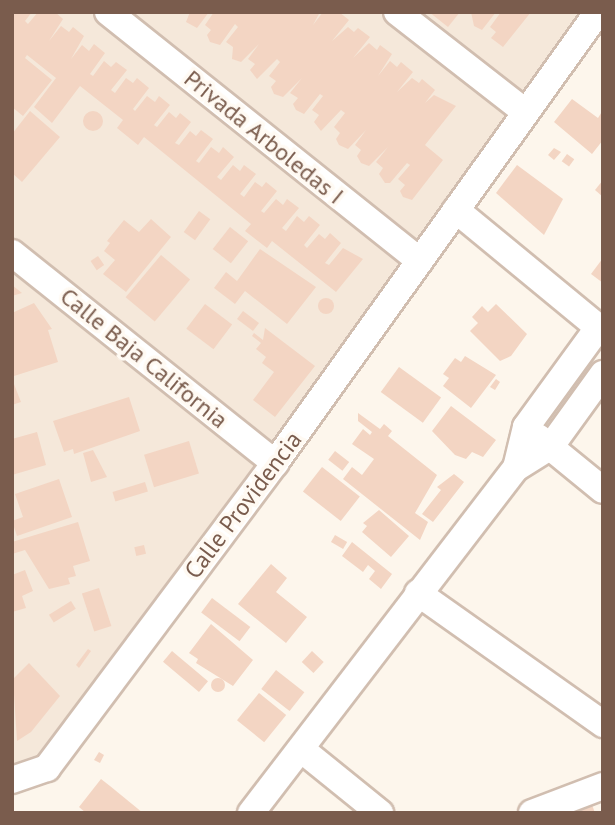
<!DOCTYPE html>
<html>
<head>
<meta charset="utf-8">
<style>
  body { margin:0 }
  #map { position:relative; width:615px; height:825px; overflow:hidden; background:#fdf6ec; font-family:"PT Sans",sans-serif }
  div>[style] { position:absolute }
  .residential>* { inset:0; background:#f5e8da }
  .building>* { inset:0; background:#f3d5c3; transform-origin:0 0 }
  .round { border-radius:50% }
  .roads { filter:drop-shadow(2px 0 #d1beb0) drop-shadow(-2px 0 #d1beb0) drop-shadow(0 2px #d1beb0) drop-shadow(0 -2px #d1beb0) }
  .minor>* { height:26px; margin:-13px; padding:0 13px; transform-origin:13px; border-radius:13px; background:#fff }
  span { translate:-50% -50%; white-space:nowrap; text-align:center; line-height:1.15; -webkit-text-stroke:7px #fffaf3; paint-order:stroke }
  .street-label { font-size:24px; color:#7a5c4d }
  .frame { position:absolute; inset:0; border:14px solid #7a5c4d; pointer-events:none }
</style>
</head>
<body>
<div id="map">
  <div class="residential">
    <i style="clip-path:polygon(12px 12px,603px 12px,603px 32px,62px 752px,12px 769px)"></i>
  </div>
  <div class="building">
    <i style="clip-path:polygon(12px 12px,32px 12px,25px 21px,28px 24px,38px 12px,55px 12px,63px 19px,49px 41px,61px 26px,69px 32px,73px 27px,84px 36px,71px 59px,82px 45px,89px 51px,94px 44px,105px 53px,90px 74px,93px 76px,104px 61px,111px 67px,116px 62px,127px 70px,111px 90px,115px 93px,126px 78px,133px 83px,137px 78px,149px 88px,133px 109px,135px 111px,147px 96px,155px 102px,159px 96px,170px 105px,154px 125px,157px 127px,169px 112px,176px 118px,180px 113px,191px 122px,175px 143px,179px 145px,190px 131px,196px 136px,201px 130px,213px 139px,196px 161px,199px 163px,211px 147px,219px 153px,223px 147px,234px 157px,217px 177px,221px 180px,233px 165px,240px 171px,244px 165px,256px 174px,240px 194px,244px 197px,255px 182px,262px 187px,266px 182px,277px 191px,261px 211px,264px 213px,276px 199px,283px 205px,287px 199px,299px 208px,282px 228px,286px 231px,297px 216px,304px 222px,309px 216px,320px 225px,304px 245px,307px 248px,319px 234px,325px 239px,330px 233px,341px 243px,325px 263px,329px 265px,343px 248px,363px 259px,336px 292px,272px 241px,267px 248px,245px 231px,251px 224px,144px 137px,138px 145px,117px 128px,123px 120px,80px 86px,52px 123px,34px 107px,56px 78px,27px 55px,25px 58px,52px 80px,23px 116px,12px 107px)"></i>
    <i style="clip-path:polygon(190px 12px,209px 12px,197px 28px,186px 22px)"></i>
    <i style="clip-path:polygon(214px 12px,320px 12px,313px 25px,323px 12px,339px 12px,349px 20px,332px 41px,348px 27px,354px 32px,358px 28px,370px 37px,353px 58px,369px 43px,377px 50px,380px 45px,392px 54px,378px 76px,390px 61px,397px 67px,401px 62px,413px 72px,397px 92px,412px 78px,419px 83px,422px 79px,435px 90px,425px 103px,434px 95px,456px 106px,425px 145px,443px 160px,412px 200px,403px 197px,400px 191px,405px 185px,398px 179px,410px 165px,407px 163px,390px 183px,385px 183px,379px 174px,383px 168px,376px 162px,388px 147px,369px 166px,361px 163px,357px 156px,361px 150px,355px 145px,366px 130px,348px 149px,339px 145px,336px 139px,340px 133px,334px 127px,345px 113px,341px 110px,321px 131px,314px 122px,319px 115px,312px 110px,323px 96px,320px 94px,304px 114px,296px 110px,293px 104px,298px 98px,290px 93px,302px 78px,283px 97px,274px 94px,271px 87px,276px 81px,269px 76px,280px 62px,277px 59px,257px 79px,250px 70px,255px 64px,248px 59px,259px 44px,241px 62px,232px 59px,233px 47px,226px 42px,238px 27px,235px 24px,220px 45px,210px 42px,207px 35px,211px 30px,205px 25px)"></i>
    <i style="clip-path:polygon(429px 12px,460px 12px,448px 27px)"></i>
    <i style="clip-path:polygon(471px 12px,496px 12px,482px 30px,474px 26px)"></i>
    <i style="clip-path:polygon(501px 12px,531px 12px,503px 47px,491px 38px,496px 32px,490px 27px)"></i>
    <i style="clip-path:polygon(572px 99px,598px 118px,603px 110px,603px 140px,592px 154px,554px 122px)"></i>
    <i style="clip-path:polygon(30px 111px,60px 137px,22px 182px,12px 173px,12px 134px)"></i>
    <i class="round" style="left:83px;top:111px;width:20px;height:20px"></i>
    <i style="clip-path:polygon(554px 148px,561px 152px,554px 160px,548px 155px)"></i>
    <i style="left:567px;top:154px;width:9px;height:9px;rotate:36deg"></i>
    <i style="clip-path:polygon(517px 165px,563px 199px,544px 235px,496px 193px)"></i>
    <i style="clip-path:polygon(603px 180px,603px 197px,595px 190px)"></i>
    <i style="left:199px;top:211px;width:14px;height:26px;rotate:36deg"></i>
    <i style="clip-path:polygon(151px 219px,171px 237px,126px 292px,103px 274px,115px 260px,104px 251px,110px 243px,107px 241px,124px 220px,139px 232px)"></i>
    <i style="left:230px;top:227px;width:23px;height:28px;rotate:38deg"></i>
    <i style="clip-path:polygon(260px 249px,316px 287px,287px 324px,245px 291px,235px 304px,214px 288px,226px 272px,237px 281px)"></i>
    <i style="left:161px;top:255px;width:38px;height:55px;rotate:40deg"></i>
    <i style="left:98px;top:256px;width:11px;height:9px;rotate:56deg"></i>
    <i style="clip-path:polygon(603px 258px,603px 283px,591px 274px)"></i>
    <i style="clip-path:polygon(12px 285px,22px 293px,12px 296px)"></i>
    <i class="round" style="left:318px;top:298px;width:16px;height:16px"></i>
    <i style="clip-path:polygon(34px 303px,52px 329px,48px 330px,58px 362px,14px 376px,12px 313px)"></i>
    <i style="left:205px;top:304px;width:34px;height:31px;rotate:37deg"></i>
    <i style="clip-path:polygon(496px 304px,527px 334px,511px 356px,500px 361px,470px 331px,478px 323px,472px 317px,482px 306px,488px 312px)"></i>
    <i style="left:243px;top:311px;width:20px;height:10px;rotate:37deg"></i>
    <i style="clip-path:polygon(265px 328px,315px 366px,275px 417px,253px 400px,274px 372px,262px 363px,266px 357px,256px 349px,261px 343px,252px 336px,254px 333px,263px 340px)"></i>
    <i style="clip-path:polygon(465px 356px,496px 375px,471px 408px,443px 386px,449px 378px,443px 374px,455px 358px,461px 362px)"></i>
    <i style="left:399px;top:367px;width:52px;height:31px;rotate:36deg"></i>
    <i style="clip-path:polygon(12px 379px,21px 402px,12px 405px)"></i>
    <i style="clip-path:polygon(496px 379px,500px 382px,495px 390px,490px 387px)"></i>
    <i style="clip-path:polygon(129px 397px,140px 431px,74px 454px,73px 449px,64px 452px,53px 421px)"></i>
    <i style="clip-path:polygon(451px 406px,496px 440px,483px 457px,472px 452px,466px 459px,455px 455px,432px 431px)"></i>
    <i style="clip-path:polygon(358px 413px,380px 429px,384px 424px,392px 431px,388px 436px,437px 475px,415px 513px,428px 522px,420px 540px,343px 479px,352px 467px,362px 475px,374px 459px,352px 444px,363px 429px,370px 435px,372px 432px,358px 421px)"></i>
    <i style="clip-path:polygon(37px 432px,46px 465px,12px 475px,12px 439px)"></i>
    <i style="left:189px;top:441px;width:34px;height:47px;rotate:73deg"></i>
    <i style="clip-path:polygon(93px 450px,107px 477px,91px 482px,83px 453px)"></i>
    <i style="left:335px;top:451px;width:18px;height:11px;rotate:38deg"></i>
    <i style="left:322px;top:467px;width:48px;height:31px;rotate:38deg"></i>
    <i style="clip-path:polygon(454px 474px,464px 482px,433px 522px,422px 514px,441px 490px,437px 487px)"></i>
    <i style="clip-path:polygon(59px 479px,72px 517px,17px 536px,12px 521px,23px 517px,15px 494px)"></i>
    <i style="left:145px;top:482px;width:10px;height:34px;rotate:73deg"></i>
    <i style="clip-path:polygon(379px 510px,409px 536px,391px 557px,362px 532px,367px 526px,363px 523px)"></i>
    <i style="clip-path:polygon(78px 522px,90px 561px,73px 566px,76px 576px,68px 578px,70px 584px,49px 589px,25px 550px,12px 554px,12px 542px)"></i>
    <i style="left:335px;top:535px;width:14px;height:8px;rotate:30deg"></i>
    <i style="clip-path:polygon(352px 542px,392px 574px,381px 589px,369px 579px,375px 571px,368px 565px,363px 572px,342px 556px)"></i>
    <i style="left:144px;top:545px;width:9px;height:10px;rotate:77deg"></i>
    <i style="clip-path:polygon(271px 564px,287px 578px,276px 592px,307px 617px,286px 643px,238px 604px)"></i>
    <i style="clip-path:polygon(25px 570px,33px 591px,22px 596px,26px 608px,12px 612px,12px 575px)"></i>
    <i style="left:99px;top:588px;width:40px;height:18px;rotate:72deg"></i>
    <i style="left:212px;top:598px;width:48px;height:18px;rotate:37deg"></i>
    <i style="left:71px;top:601px;width:9px;height:26px;rotate:58deg"></i>
    <i style="clip-path:polygon(211px 624px,253px 660px,233px 686px,196px 663px,198px 659px,189px 653px)"></i>
    <i style="clip-path:polygon(88px 649px,91px 651px,79px 668px,76px 665px)"></i>
    <i style="left:172px;top:651px;width:47px;height:14px;rotate:40deg"></i>
    <i style="left:312px;top:651px;width:16px;height:15px;rotate:43deg"></i>
    <i style="clip-path:polygon(29px 663px,60px 696px,31px 732px,17px 741px,13px 679px)"></i>
    <i style="left:276px;top:670px;width:36px;height:24px;rotate:38deg"></i>
    <i class="round" style="left:211px;top:678px;width:14px;height:14px"></i>
    <i style="left:259px;top:693px;width:35px;height:35px;rotate:39deg"></i>
    <i style="clip-path:polygon(99px 752px,104px 755px,100px 763px,94px 760px)"></i>
    <i style="clip-path:polygon(101px 779px,110px 786px,143px 813px,86px 813px,79px 807px)"></i>
    <i style="clip-path:polygon(591px 802px,595px 813px,571px 813px,570px 809px)"></i>
  </div>
  <div class="roads">
    <div class="minor">
      <i style="left:108px;top:12px;width:399px;rotate:38.6deg"></i>
      <i style="left:397px;top:12px;width:161px;rotate:37.9deg"></i>
      <i style="left:456px;top:210px;width:190px;rotate:39.5deg"></i>
      <i style="left:12px;top:253px;width:337px;rotate:38.6deg"></i>
      <i style="left:538px;top:437px;width:84px;rotate:39.2deg"></i>
      <i style="left:516px;top:468px;width:42px;rotate:-76.3deg"></i>
      <i style="left:526px;top:427px;width:122px;rotate:-54deg"></i>
      <i style="left:418px;top:593px;width:227px;rotate:35.3deg"></i>
      <i style="left:301px;top:749px;width:102px;rotate:39deg"></i>
      <i style="left:12px;top:780px;width:37px;rotate:-19deg"></i>
      <i style="left:47px;top:768px;width:381px;rotate:-53.2deg"></i>
      <i style="left:275px;top:463px;width:555px;rotate:-54.39deg"></i>
      <i style="left:251px;top:813px;width:435px;rotate:-52.5deg"></i>
      <i style="left:516px;top:468px;width:41px;rotate:-32.2deg"></i>
      <i style="left:551px;top:446px;width:89px;rotate:-54.2deg"></i>
      <i style="left:532px;top:813px;width:76px;rotate:-20.8deg"></i>
    </div>
  </div>
  <div class="street-label">
    <span style="left:264px;top:137px;rotate:39deg">Privada Arboledas I</span>
    <span style="left:144px;top:358px;rotate:39deg">Calle Baja California</span>
    <span style="left:243px;top:505px;rotate:-53deg">Calle Providencia</span>
  </div>
  <div class="frame"></div>
</div>
</body>
</html>
